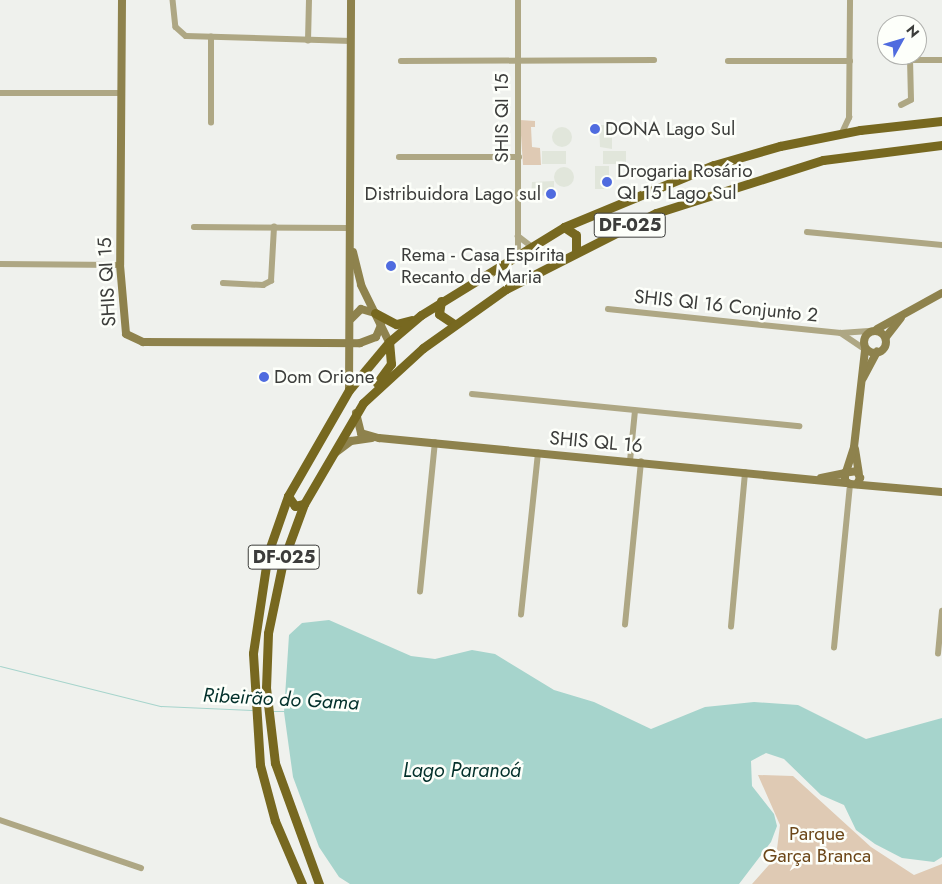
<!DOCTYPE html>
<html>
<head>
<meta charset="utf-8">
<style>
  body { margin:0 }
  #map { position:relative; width:942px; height:884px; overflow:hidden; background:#eff1ed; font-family:Jost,sans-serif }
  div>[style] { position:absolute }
  .built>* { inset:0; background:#e1e6db; transform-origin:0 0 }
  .round { border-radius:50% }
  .green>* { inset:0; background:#dfcab4 }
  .water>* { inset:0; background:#a6d4cc }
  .stream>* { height:1px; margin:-0.5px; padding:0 0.5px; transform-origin:0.5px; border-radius:0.5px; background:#a6d4cc }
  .street>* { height:5.5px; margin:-2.75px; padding:0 2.75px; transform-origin:2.75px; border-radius:2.75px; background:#aea784 }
  .secondary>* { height:8px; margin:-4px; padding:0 4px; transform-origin:4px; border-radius:4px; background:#8e824d }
  .secondary>.ring { margin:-4px; padding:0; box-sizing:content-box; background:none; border:8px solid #8e824d; border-radius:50% }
  .primary>* { height:9px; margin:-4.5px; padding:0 4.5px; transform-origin:4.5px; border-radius:4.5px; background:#776820 }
  .dots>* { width:14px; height:14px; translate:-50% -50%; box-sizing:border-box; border:2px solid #fdfffa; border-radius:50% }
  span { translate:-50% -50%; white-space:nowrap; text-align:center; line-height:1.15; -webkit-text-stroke:5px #fdfffa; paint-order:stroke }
  .shield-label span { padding:1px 4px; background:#fdfffa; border:1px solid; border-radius:4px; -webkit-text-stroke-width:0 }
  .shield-label { font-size:18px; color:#3c3d3b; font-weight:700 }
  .street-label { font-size:19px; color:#3c3d3b }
  .poi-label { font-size:19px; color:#3c3d3b }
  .left { translate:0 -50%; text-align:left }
  .right { translate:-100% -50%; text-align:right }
  .park-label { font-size:19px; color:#6c4719 }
  .water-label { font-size:20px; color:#03302b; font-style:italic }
  .north { position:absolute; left:877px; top:15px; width:50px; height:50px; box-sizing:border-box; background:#fdfffa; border:1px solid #b0b1ae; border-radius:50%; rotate:51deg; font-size:14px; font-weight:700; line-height:20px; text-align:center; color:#3c3d3b }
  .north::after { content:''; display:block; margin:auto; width:18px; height:22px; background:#4f6bdf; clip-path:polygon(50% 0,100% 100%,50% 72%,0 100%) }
</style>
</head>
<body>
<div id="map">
  <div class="built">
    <i style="clip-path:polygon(599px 125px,612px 125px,612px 149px,600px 147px)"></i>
    <i class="round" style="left:552px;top:127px;width:20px;height:20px"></i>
    <i style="left:542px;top:151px;width:24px;height:13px"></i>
    <i style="left:603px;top:151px;width:23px;height:13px"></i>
    <i style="left:595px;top:166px;width:14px;height:23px"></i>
    <i class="round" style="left:554px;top:167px;width:20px;height:20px"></i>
    <i style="clip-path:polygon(554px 181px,554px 196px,531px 195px,532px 182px)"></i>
  </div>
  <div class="green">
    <i style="clip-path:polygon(520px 120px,535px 121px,535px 127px,531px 127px,532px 147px,540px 148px,541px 165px,523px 165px)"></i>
    <i style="clip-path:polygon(758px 775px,793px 776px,871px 847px,914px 875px,942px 864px,942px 884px,752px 884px,776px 857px,780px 825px)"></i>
  </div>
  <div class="water">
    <i style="clip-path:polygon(329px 620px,411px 656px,435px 659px,472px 650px,495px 654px,554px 690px,594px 702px,651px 729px,705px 707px,754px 702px,798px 705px,866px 739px,942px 718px,942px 857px,934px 862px,902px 858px,875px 844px,856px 830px,844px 805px,821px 795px,784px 759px,766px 753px,751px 761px,752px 786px,774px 814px,777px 826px,771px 842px,739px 884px,350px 884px,339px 877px,319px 847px,293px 777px,284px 712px,289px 635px,302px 623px)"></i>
  </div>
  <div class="stream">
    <i style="left:0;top:666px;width:166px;rotate:14deg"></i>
    <i style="left:161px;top:706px;width:91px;rotate:2.5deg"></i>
    <i style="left:273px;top:711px;width:11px"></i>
  </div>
  <div class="street">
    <i style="left:173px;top:0;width:27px;rotate:84deg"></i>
    <i style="left:176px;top:27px;width:13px;rotate:42deg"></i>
    <i style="left:186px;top:36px;width:165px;rotate:1.7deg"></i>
    <i style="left:308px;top:41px;width:41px;rotate:-88.6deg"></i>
    <i style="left:904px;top:60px;width:38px"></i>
    <i style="left:401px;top:61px;width:253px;rotate:-0.2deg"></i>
    <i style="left:728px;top:61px;width:122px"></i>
    <i style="left:0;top:93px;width:122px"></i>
    <i style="left:901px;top:105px;width:11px;rotate:-27deg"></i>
    <i style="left:911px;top:100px;width:40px;rotate:-91.4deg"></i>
    <i style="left:211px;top:123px;width:86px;rotate:-90deg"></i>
    <i style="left:842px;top:133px;width:17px;rotate:-65deg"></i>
    <i style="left:849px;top:118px;width:118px;rotate:-89.5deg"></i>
    <i style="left:399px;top:157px;width:120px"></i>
    <i style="left:194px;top:227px;width:155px;rotate:0.4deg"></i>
    <i style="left:807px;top:232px;width:136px;rotate:5.5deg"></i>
    <i style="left:518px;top:236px;width:15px;rotate:37deg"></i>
    <i style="left:518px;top:251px;width:251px;rotate:-90deg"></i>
    <i style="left:0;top:264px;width:120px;rotate:0.5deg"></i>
    <i style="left:223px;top:283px;width:40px;rotate:2.9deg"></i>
    <i style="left:263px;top:285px;width:9px;rotate:-27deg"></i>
    <i style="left:271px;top:281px;width:54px;rotate:-86.8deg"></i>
    <i style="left:608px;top:309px;width:234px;rotate:5.9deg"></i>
    <i style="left:841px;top:333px;width:31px;rotate:-4deg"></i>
    <i style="left:841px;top:333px;width:29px;rotate:34deg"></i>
    <i style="left:472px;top:394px;width:329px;rotate:5.6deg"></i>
    <i style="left:630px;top:461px;width:50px;rotate:-84.3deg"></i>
    <i style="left:420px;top:592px;width:150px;rotate:-84.3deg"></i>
    <i style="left:521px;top:615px;width:163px;rotate:-84deg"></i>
    <i style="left:625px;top:625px;width:164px;rotate:-84.4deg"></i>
    <i style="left:731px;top:627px;width:155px;rotate:-84.8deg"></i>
    <i style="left:834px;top:648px;width:165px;rotate:-84.4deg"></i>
    <i style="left:938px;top:654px;width:43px;rotate:-84.7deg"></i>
    <i style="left:0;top:820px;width:149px;rotate:18.8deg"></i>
  </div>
  <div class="secondary">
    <i style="left:122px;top:0;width:265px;rotate:90.4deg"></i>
    <i style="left:120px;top:265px;width:69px;rotate:85deg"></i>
    <i style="left:126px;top:334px;width:19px;rotate:25deg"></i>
    <i style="left:143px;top:342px;width:217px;rotate:0.3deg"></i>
    <i style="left:360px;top:343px;width:17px;rotate:-21deg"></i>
    <i style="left:376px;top:337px;width:13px;rotate:-67deg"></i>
    <i style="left:353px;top:252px;width:34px;rotate:76deg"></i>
    <i style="left:361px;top:285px;width:64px;rotate:63.8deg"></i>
    <i style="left:351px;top:319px;width:14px;rotate:-45deg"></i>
    <i style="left:361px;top:309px;width:15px;rotate:16deg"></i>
    <i style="left:877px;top:329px;width:74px;rotate:-29deg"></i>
    <i class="ring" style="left:864px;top:331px;width:14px;height:14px"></i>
    <i style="left:886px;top:337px;width:24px;rotate:-52deg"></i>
    <i style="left:863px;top:378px;width:30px;rotate:-62deg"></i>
    <i style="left:349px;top:390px;width:390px;rotate:-89.7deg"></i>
    <i style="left:356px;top:413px;width:21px;rotate:76deg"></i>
    <i style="left:361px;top:433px;width:19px;rotate:16deg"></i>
    <i style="left:379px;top:438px;width:469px;rotate:5.5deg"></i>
    <i style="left:855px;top:449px;width:24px;rotate:81deg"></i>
    <i style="left:335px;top:453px;width:20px;rotate:-37deg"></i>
    <i style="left:351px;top:441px;width:21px;rotate:-8deg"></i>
    <i style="left:846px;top:472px;width:26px;rotate:-72deg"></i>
    <i style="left:854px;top:447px;width:98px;rotate:-83.5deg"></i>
    <i style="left:821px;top:478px;width:25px;rotate:-12deg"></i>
    <i style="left:857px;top:484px;width:7px;rotate:-63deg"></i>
    <i style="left:860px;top:478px;width:8px;rotate:-113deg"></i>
    <i style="left:857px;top:471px;width:12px;rotate:171deg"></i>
    <i style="left:845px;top:473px;width:8px;rotate:90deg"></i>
    <i style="left:845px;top:481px;width:6px;rotate:31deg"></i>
    <i style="left:850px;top:484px;width:92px;rotate:5deg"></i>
  </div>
  <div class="primary">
    <i style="left:564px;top:227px;width:14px;rotate:34deg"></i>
    <i style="left:576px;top:235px;width:16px;rotate:90deg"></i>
    <i style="left:441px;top:301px;width:13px;rotate:99deg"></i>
    <i style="left:439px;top:314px;width:18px;rotate:34deg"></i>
    <i style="left:375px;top:313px;width:24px;rotate:28deg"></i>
    <i style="left:396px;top:324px;width:16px;rotate:-14deg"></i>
    <i style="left:377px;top:383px;width:24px;rotate:-54deg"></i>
    <i style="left:391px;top:364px;width:22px;rotate:-95deg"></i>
    <i style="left:288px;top:496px;width:12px;rotate:55deg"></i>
    <i style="left:295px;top:506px;width:9px;rotate:-13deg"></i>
    <i style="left:302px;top:884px;width:69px;rotate:-113.2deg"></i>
    <i style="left:275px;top:821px;width:58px;rotate:-105deg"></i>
    <i style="left:260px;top:765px;width:112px;rotate:-93.6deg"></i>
    <i style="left:253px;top:653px;width:101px;rotate:-81.5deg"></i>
    <i style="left:268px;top:553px;width:60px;rotate:-70.7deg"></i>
    <i style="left:288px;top:496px;width:122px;rotate:-60.1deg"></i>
    <i style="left:349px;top:390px;width:62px;rotate:-50.2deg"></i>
    <i style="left:389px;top:342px;width:42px;rotate:-40.2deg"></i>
    <i style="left:421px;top:315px;width:168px;rotate:-31.6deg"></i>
    <i style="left:564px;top:227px;width:162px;rotate:-22.5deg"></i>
    <i style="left:714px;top:165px;width:69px;rotate:-16.1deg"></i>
    <i style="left:780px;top:146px;width:82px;rotate:-11.3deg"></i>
    <i style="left:860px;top:130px;width:82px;rotate:-6.3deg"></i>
    <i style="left:319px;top:884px;width:129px;rotate:-110deg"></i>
    <i style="left:275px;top:763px;width:76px;rotate:-96.8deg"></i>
    <i style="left:266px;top:688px;width:55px;rotate:-87.9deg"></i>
    <i style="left:268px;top:633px;width:74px;rotate:-78.2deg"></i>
    <i style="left:283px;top:561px;width:61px;rotate:-69.8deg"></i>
    <i style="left:304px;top:504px;width:117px;rotate:-59.7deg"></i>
    <i style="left:363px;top:403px;width:81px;rotate:-42.5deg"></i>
    <i style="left:423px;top:348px;width:102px;rotate:-35.4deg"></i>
    <i style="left:506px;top:289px;width:168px;rotate:-26.9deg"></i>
    <i style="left:656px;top:213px;width:175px;rotate:-17.6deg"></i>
    <i style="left:823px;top:160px;width:120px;rotate:-7.2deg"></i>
  </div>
  <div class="dots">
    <i style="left:595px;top:129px;background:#4f6bdf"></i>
    <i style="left:607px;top:182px;background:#4f6bdf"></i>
    <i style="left:551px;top:194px;background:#4f6bdf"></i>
    <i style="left:391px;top:266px;background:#4f6bdf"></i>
    <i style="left:264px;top:377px;background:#4f6bdf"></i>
  </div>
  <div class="shield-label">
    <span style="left:630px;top:225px">DF-025</span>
    <span style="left:284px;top:557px">DF-025</span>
  </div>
  <div class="street-label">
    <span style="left:502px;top:118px;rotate:-90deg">SHIS QI 15</span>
    <span style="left:107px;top:282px;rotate:-93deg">SHIS QI 15</span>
    <span style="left:726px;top:306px;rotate:6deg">SHIS QI 16 Conjunto 2</span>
    <span style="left:596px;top:442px;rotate:5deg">SHIS QL 16</span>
  </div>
  <div class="poi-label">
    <span class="left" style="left:605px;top:129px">DONA Lago Sul</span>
    <span class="left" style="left:617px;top:182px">Drogaria Rosário<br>QI 15 Lago Sul</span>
    <span class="right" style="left:541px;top:194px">Distribuidora Lago sul</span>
    <span class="left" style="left:401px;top:266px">Rema - Casa Espírita<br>Recanto de Maria</span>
    <span class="left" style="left:274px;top:377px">Dom Orione</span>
  </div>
  <div class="park-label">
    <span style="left:817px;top:845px">Parque<br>Garça Branca</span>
  </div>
  <div class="water-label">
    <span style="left:281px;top:699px;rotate:3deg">Ribeirão do Gama</span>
    <span style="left:462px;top:770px">Lago Paranoá</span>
  </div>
  <div class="north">N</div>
</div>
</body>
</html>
